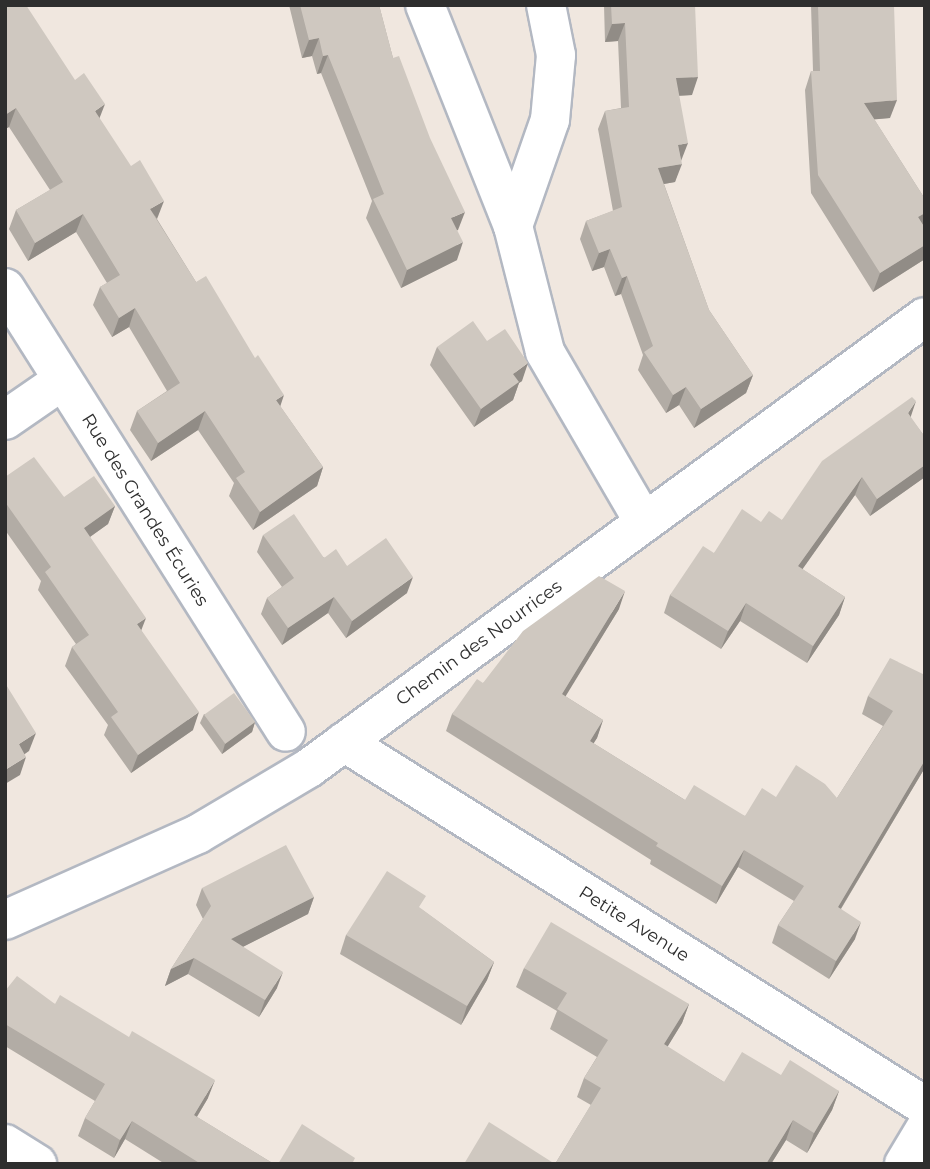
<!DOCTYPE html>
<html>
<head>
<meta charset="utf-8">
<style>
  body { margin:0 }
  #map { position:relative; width:930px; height:1169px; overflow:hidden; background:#f0e7df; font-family:Montserrat,sans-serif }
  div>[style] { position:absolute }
  .roads { filter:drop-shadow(2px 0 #b3b8c2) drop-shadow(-2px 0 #b3b8c2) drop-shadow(0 2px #b3b8c2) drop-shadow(0 -2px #b3b8c2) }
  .street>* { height:38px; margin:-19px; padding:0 19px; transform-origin:19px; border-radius:19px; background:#fff }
  .secondary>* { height:38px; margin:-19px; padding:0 19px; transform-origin:19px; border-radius:19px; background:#fff }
  .wall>* { inset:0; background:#b2aca5 }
  .shaded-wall>* { inset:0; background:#918c86 }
  .building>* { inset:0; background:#cfc8c0; transform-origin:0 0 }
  span { translate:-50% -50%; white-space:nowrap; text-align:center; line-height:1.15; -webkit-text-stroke:6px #fff; paint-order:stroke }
  .street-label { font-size:18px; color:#2e2e2e }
  .frame { position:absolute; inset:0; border:7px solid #2e2e2e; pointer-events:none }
</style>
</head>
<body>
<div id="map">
  <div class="roads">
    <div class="street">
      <i style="left:425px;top:5px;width:238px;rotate:68.3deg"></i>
      <i style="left:513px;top:226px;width:130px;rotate:75.7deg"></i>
      <i style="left:545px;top:352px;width:197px;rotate:59.8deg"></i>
      <i style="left:513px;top:226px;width:112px;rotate:-70.8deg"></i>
      <i style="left:550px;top:120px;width:65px;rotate:-84.7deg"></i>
      <i style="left:556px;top:55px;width:51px;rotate:-101.3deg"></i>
      <i style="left:5px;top:288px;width:525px;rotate:57.67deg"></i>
      <i style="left:5px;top:420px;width:70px;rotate:-34.6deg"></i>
      <i style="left:344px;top:742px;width:686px;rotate:32.07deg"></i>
      <i style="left:5px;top:920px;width:211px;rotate:-24deg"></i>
      <i style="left:198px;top:834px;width:129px;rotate:-30.7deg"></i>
      <i style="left:309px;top:768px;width:763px;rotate:-36.21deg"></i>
      <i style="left:5px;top:1144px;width:38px;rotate:32deg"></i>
    </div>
    <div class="secondary">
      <i style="left:904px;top:1164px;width:41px;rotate:-59deg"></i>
    </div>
  </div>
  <div class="wall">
    <i style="clip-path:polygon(5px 5px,99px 118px,157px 219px,196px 282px,280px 406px,323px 467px,317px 486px,253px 530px,229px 496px,234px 483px,198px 430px,151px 461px,130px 430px,137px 411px,167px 391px,129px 327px,112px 337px,93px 305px,100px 287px,107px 283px,76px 232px,28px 261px,9px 229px,16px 210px,50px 190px,9px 127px,5px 129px)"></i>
    <i style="clip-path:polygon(289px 5px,379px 5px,393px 58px,458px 230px,457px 230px,457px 260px,401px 288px,366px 218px,372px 201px,321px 73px,317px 74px,312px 56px,302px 58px)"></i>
    <i style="clip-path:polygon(604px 5px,695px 5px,692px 95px,679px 96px,681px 161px,675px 182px,664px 184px,709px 310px,753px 375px,746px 393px,694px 428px,679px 405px,666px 413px,638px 370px,643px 355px,621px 294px,615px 296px,604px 267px,592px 271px,580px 239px,586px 221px,613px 211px,598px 129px,605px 111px,621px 108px,618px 41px,605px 42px)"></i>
    <i style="clip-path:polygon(811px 5px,894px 5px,890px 118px,874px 119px,925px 199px,925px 259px,873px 292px,811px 193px,805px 90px,811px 71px,813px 71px)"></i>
    <i style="clip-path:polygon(487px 341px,522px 381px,519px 383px,513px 400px,474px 427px,430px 365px,437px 347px)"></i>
    <i style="clip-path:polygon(910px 417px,925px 437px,925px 477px,870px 516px,855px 495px,802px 569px,845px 597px,839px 615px,807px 663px,740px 621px,721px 649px,664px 613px,670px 595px,714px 553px,761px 522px,782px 520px)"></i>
    <i style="clip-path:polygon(5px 477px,64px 497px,115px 506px,108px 524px,90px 537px,141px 630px,193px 730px,131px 773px,104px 735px,108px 725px,65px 666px,72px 647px,76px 644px,38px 590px,41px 581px,5px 530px)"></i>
    <i style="clip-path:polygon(263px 535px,347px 566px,407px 593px,346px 638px,328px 613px,282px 645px,261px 614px,267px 598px,282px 587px,257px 552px)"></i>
    <i style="clip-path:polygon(619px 609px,565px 696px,603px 720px,597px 738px,593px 743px,685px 800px,745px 816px,776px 797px,837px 798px,883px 726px,862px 714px,868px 696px,925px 675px,925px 772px,923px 771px,841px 909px,855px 939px,829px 979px,772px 943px,778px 925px,794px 901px,738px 867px,716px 904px,650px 864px,651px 860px,446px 731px,452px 714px,483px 683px)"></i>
    <i style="clip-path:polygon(204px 714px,255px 722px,252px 732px,222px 754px,200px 723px)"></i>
    <i style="clip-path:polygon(202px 888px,314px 897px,308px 914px,242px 947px,277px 988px,259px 1017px,188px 974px,165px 986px,171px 969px,203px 919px,196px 905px)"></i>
    <i style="clip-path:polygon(421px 909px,494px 962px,487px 980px,461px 1025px,340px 954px,346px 935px)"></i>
    <i style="clip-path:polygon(524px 968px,689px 1004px,682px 1023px,667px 1047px,724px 1082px,781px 1075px,839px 1091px,832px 1110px,807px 1153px,786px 1140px,771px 1164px,555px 1164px,591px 1105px,577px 1097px,584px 1078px,597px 1057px,550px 1029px,557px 1011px,516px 987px)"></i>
    <i style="clip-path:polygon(5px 991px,55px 1004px,208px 1098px,197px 1117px,274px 1164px,165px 1164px,125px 1139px,114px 1158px,78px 1136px,85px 1118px,95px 1101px,5px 1046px)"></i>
  </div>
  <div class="shaded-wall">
    <i style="clip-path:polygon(625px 23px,618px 41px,605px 42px,612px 24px)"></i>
    <i style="clip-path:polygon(319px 38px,312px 56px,302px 58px,309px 40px)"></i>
    <i style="clip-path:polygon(328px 55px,321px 73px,317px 74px,323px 56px)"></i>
    <i style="clip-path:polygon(698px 77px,692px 95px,670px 96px,676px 78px)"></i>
    <i style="clip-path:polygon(897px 100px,890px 118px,857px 121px,864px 103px)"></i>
    <i style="clip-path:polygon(105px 104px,98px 122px,95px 111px)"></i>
    <i style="clip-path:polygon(16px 108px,9px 127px,5px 129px,5px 115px)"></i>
    <i style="clip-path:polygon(688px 143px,681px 161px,678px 145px)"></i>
    <i style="clip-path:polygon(682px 164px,675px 182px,652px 186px,658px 168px)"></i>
    <i style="clip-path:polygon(164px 201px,157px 219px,150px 209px)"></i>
    <i style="clip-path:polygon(465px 212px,458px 230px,445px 236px,451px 218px)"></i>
    <i style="clip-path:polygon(925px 213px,924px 227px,918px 217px)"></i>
    <i style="clip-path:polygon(83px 214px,76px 232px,28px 261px,35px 243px)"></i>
    <i style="clip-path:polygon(463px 242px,457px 260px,401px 288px,407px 270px)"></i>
    <i style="clip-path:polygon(925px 245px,925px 259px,873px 292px,880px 273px)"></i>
    <i style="clip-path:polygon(610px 249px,604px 267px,592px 271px,599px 253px)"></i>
    <i style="clip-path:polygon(627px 276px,621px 294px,615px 296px,622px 278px)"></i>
    <i style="clip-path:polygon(135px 308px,129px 327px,112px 337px,119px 318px)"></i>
    <i style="clip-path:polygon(528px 363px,522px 381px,519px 383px,513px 400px,474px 427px,481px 409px,513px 374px)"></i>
    <i style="clip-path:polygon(753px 375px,746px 393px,694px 428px,701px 409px)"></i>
    <i style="clip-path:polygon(686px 387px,679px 405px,666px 413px,673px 395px)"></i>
    <i style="clip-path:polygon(284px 395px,278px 413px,276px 400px)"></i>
    <i style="clip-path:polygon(916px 401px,910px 419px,908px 413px)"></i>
    <i style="clip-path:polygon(205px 411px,198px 430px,151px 461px,158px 443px)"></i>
    <i style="clip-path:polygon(925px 465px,925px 477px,870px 516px,877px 499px)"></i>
    <i style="clip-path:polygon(323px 467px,317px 486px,253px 530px,260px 512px)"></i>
    <i style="clip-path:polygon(862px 477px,855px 495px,792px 584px,798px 566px)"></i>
    <i style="clip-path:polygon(115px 506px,108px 524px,77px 546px,84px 528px)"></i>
    <i style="clip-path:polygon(413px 577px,407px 593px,346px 638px,352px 621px)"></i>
    <i style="clip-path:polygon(625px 591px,619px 609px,556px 712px,562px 694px)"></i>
    <i style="clip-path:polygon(334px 597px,328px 613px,282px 645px,288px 628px)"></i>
    <i style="clip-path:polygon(845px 597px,839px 615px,807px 663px,813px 646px)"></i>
    <i style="clip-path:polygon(746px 603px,740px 621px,721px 649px,728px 631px)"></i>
    <i style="clip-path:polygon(146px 618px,139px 636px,137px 624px)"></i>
    <i style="clip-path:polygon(199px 712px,193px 730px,131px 773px,138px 755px)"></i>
    <i style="clip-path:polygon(603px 720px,597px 738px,584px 759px,590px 741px)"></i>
    <i style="clip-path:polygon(255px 722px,252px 732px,222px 754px,225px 744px)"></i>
    <i style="clip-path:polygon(36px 733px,29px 751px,12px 763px,19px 744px)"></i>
    <i style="clip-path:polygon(26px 757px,20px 775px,5px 784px,5px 770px)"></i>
    <i style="clip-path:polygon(925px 760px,925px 765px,923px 771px,831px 925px,838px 907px)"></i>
    <i style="clip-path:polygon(744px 850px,738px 867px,716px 904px,722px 886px)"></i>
    <i style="clip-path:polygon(314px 897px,308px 914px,225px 956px,231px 939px)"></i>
    <i style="clip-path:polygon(861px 922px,855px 939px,829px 979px,836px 961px)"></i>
    <i style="clip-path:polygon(194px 958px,188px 974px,165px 986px,171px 969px)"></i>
    <i style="clip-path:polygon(494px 962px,487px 980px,461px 1025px,467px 1006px)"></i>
    <i style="clip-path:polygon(283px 972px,277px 988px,259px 1017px,265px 1000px)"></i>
    <i style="clip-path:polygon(689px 1004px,682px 1023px,657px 1064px,664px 1044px)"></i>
    <i style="clip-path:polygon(215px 1080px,208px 1098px,187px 1133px,194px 1115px)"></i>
    <i style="clip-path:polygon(839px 1091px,832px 1110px,807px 1153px,814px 1133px)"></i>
    <i style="clip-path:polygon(793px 1120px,786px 1140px,771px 1164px,766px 1164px)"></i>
    <i style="clip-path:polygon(132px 1121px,125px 1139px,114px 1158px,120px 1140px)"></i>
  </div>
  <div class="building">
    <i style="clip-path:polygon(5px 5px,26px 5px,75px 80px,84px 73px,105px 104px,95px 111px,131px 166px,140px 160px,164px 201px,150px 209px,196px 282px,206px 276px,255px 358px,258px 355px,284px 395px,276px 400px,323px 467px,260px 512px,236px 478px,245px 472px,205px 411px,158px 443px,137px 411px,180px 383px,135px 308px,119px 318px,100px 287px,120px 275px,83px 214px,35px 243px,16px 210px,63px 182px,16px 108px,5px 115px)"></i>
    <i style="clip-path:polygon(300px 5px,379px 5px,393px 58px,399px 56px,430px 138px,465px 212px,451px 218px,463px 242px,407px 270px,373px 199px,384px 194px,328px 55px,323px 56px,319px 38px,309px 40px)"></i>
    <i style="clip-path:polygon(611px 5px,695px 5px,698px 77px,676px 78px,688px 143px,678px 145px,682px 164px,658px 168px,709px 310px,753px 375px,701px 409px,686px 387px,673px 395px,644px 352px,653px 346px,627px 276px,622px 278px,610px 249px,599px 253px,586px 221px,622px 207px,605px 111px,629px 107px,625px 23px,612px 24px)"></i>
    <i style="clip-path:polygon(818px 5px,894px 5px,897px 100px,864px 103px,925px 199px,925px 213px,918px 217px,925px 228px,925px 245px,880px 273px,818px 175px,811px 71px,820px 71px)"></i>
    <i style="clip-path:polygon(473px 321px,487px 341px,505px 329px,528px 363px,513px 374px,519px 382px,481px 409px,437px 347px)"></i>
    <i style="clip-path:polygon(912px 397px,916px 401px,908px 413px,925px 437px,925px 465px,877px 499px,862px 477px,798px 566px,845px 597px,813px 646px,746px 603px,728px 631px,670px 595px,703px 546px,714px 553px,742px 509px,761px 522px,769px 511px,782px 520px,822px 461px)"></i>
    <i style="clip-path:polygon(34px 457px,64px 497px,94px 476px,115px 506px,84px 528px,146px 618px,137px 624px,199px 712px,138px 755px,111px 717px,118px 712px,72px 647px,89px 635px,45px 572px,51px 567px,5px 502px,5px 477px)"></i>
    <i style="clip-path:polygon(294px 514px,324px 558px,336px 549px,347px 566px,386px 538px,413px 577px,352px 621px,334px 597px,288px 628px,267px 598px,294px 578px,263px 535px)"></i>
    <i style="clip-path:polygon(599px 576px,625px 591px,562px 694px,603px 720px,590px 741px,685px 800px,694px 785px,745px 816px,762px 788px,776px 797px,796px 765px,825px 784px,837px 798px,893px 711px,868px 696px,890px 658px,925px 675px,925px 760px,838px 907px,861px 922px,836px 961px,778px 925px,804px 886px,744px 850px,722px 886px,656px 846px,658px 843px,452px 714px,477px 679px,483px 683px,523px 631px)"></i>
    <i style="clip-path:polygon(5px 683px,36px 733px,19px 744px,26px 757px,5px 770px)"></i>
    <i style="left:234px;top:693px;width:36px;height:37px;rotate:54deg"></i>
    <i style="clip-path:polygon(286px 845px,314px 897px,231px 939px,283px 972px,265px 1000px,194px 958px,171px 969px,211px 906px,202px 888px)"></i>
    <i style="clip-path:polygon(387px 871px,426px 896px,419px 907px,494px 962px,467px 1006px,346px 935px)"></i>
    <i style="clip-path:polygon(551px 922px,689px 1004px,664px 1044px,724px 1082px,742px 1052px,781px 1075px,790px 1060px,839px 1091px,814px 1133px,793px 1120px,766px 1164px,555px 1164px,601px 1088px,584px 1078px,608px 1040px,557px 1009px,567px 993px,524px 968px)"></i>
    <i style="clip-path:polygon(17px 976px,55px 1004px,60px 995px,129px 1037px,132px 1031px,215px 1080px,194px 1115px,274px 1164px,201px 1164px,132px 1121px,120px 1140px,85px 1118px,105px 1084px,5px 1024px,5px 991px)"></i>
    <i style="clip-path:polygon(489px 1122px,555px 1164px,464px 1164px)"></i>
    <i style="clip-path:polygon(302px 1124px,355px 1158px,352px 1164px,278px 1164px)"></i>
  </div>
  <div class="street-label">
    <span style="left:145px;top:510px;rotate:58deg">Rue des Grandes Écuries</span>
    <span style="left:479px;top:643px;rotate:-36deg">Chemin des Nourrices</span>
    <span style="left:634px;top:924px;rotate:32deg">Petite Avenue</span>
  </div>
  <div class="frame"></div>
</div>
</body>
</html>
